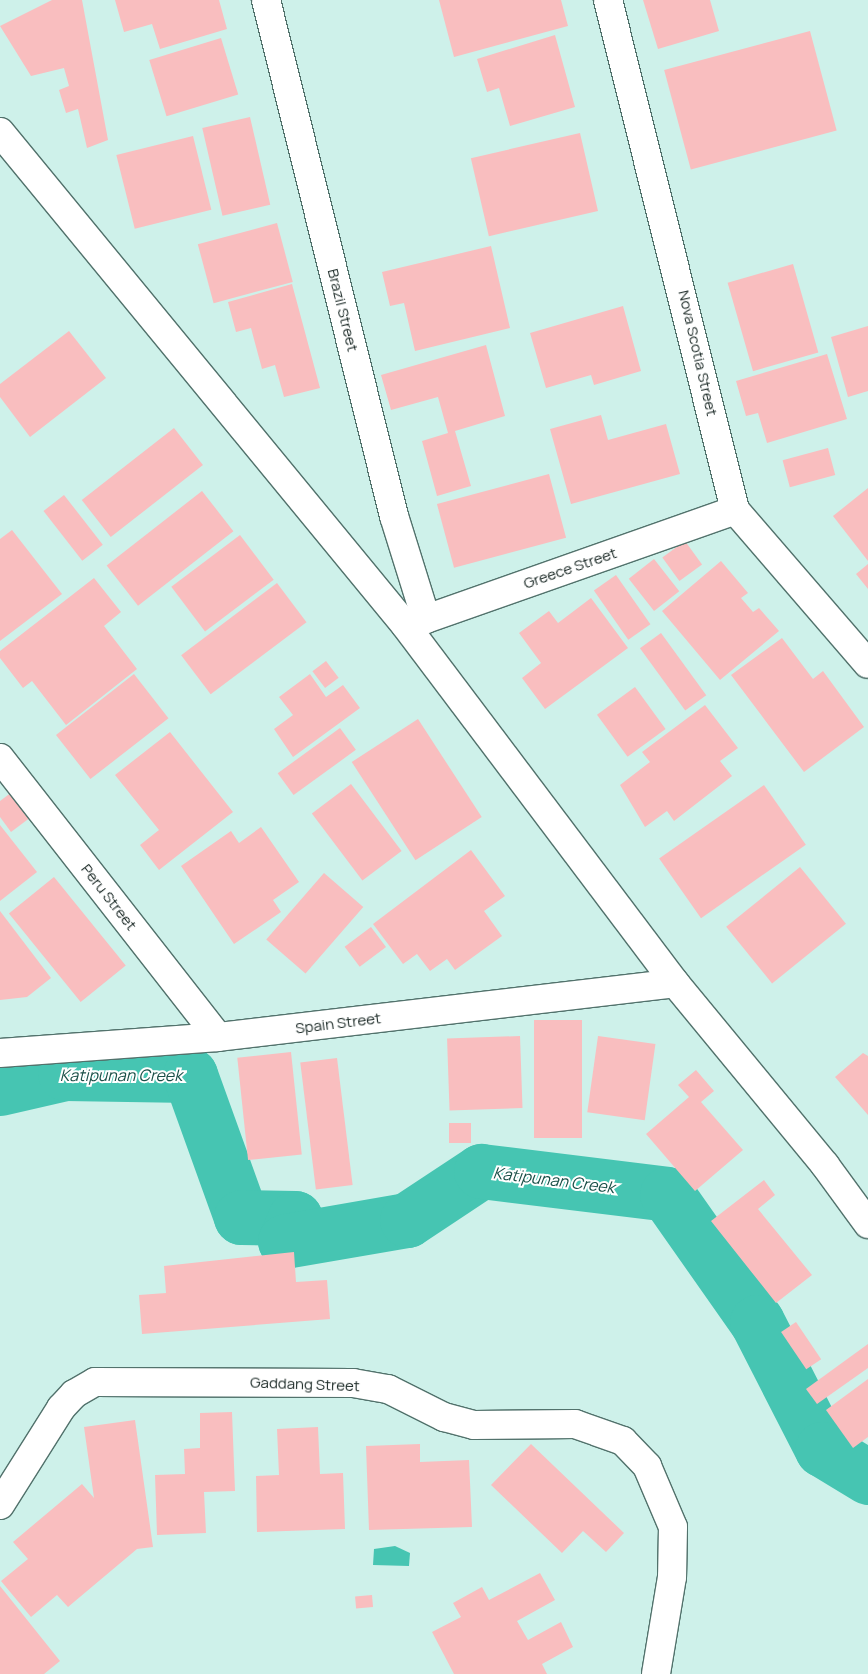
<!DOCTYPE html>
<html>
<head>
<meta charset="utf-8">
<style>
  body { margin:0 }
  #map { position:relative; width:868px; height:1674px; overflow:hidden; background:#cef1ea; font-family:Manrope,sans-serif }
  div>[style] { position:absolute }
  .water>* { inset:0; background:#46c5b2 }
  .river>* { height:55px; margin:-27.5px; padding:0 27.5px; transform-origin:27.5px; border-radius:27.5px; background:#46c5b2 }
  .building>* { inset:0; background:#f9bebf; transform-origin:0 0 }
  .roads { filter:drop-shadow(1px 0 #52726c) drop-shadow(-1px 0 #52726c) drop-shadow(0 1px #52726c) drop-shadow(0 -1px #52726c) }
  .street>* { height:28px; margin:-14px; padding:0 14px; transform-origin:14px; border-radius:14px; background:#fff }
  span { translate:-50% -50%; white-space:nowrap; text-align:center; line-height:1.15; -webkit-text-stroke:4px #fff; paint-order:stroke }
  .street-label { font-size:15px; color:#202e2b }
  .water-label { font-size:16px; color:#194f47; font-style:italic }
</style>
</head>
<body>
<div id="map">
  <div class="water">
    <i style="clip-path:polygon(395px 1546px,410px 1553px,409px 1566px,373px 1565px,374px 1549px)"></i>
  </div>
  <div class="river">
    <i style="left:0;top:1088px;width:67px;rotate:-13deg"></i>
    <i style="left:65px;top:1073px;width:125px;rotate:0.9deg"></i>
    <i style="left:190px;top:1075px;width:151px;rotate:70.2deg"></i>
    <i style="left:241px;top:1217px;width:54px;rotate:1.1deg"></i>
    <i style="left:295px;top:1218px;width:25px;rotate:113deg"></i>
    <i style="left:285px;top:1241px;width:124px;rotate:-9.8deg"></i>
    <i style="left:407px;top:1220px;width:89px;rotate:-33.5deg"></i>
    <i style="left:481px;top:1171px;width:187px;rotate:7deg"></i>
    <i style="left:667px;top:1194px;width:156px;rotate:54.9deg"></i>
    <i style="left:757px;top:1322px;width:143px;rotate:62.9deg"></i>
    <i style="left:822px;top:1449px;width:54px;rotate:31.3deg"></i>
  </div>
  <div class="building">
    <i style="clip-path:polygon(52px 0,82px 0,108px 140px,87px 148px,78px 109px,66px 113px,59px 90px,69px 86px,64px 68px,31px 76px,0 26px)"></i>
    <i style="clip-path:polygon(115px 0,219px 0,227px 29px,160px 49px,152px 24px,124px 32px)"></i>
    <i style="clip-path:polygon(439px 0,561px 0,568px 26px,454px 57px)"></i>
    <i style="clip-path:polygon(643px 0,710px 0,719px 31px,658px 49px)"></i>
    <i style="left:810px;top:31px;width:103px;height:151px;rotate:75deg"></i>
    <i style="clip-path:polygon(555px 35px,575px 107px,510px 126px,499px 88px,487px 92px,477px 59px)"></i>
    <i style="left:221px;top:38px;width:59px;height:75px;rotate:73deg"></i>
    <i style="left:250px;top:117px;width:90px;height:49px;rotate:77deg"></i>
    <i style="left:580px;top:133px;width:80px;height:112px;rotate:77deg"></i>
    <i style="left:193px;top:136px;width:76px;height:79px;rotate:76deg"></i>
    <i style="left:277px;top:223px;width:61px;height:82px;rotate:75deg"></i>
    <i style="clip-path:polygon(491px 246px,510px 328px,415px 351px,404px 303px,390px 306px,382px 272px)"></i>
    <i style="left:793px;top:264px;width:92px;height:68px;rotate:74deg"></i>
    <i style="clip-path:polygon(292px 284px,320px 388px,284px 397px,275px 365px,262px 369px,251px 328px,236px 332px,228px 302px)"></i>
    <i style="clip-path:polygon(623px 306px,641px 371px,594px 385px,591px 375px,546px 388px,530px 333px)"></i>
    <i style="clip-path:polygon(868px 326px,868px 391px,848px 397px,831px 337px)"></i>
    <i style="clip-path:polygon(69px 331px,106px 378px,30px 437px,0 397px,0 384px)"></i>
    <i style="clip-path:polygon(486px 345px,505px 416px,455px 431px,471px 486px,437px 496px,422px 441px,448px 433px,438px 397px,391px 410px,381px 375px)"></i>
    <i style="clip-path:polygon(827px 354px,847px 419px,767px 443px,758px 413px,746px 416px,736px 381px)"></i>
    <i style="clip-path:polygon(601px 415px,608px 440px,666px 424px,680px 474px,571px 504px,550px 429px)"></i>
    <i style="left:174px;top:428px;width:47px;height:117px;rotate:52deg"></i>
    <i style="left:828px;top:448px;width:28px;height:47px;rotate:75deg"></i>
    <i style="left:549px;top:474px;width:66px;height:116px;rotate:75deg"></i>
    <i style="clip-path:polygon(868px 488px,868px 561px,833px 516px)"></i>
    <i style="left:202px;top:491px;width:51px;height:121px;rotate:52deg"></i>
    <i style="left:64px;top:495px;width:63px;height:26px;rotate:52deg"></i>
    <i style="clip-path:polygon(12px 530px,62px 594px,0 641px,0 539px)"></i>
    <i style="left:240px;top:535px;width:56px;height:86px;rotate:53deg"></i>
    <i style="left:685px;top:541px;width:29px;height:28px;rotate:54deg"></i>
    <i style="left:654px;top:559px;width:41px;height:32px;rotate:52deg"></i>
    <i style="clip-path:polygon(721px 561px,748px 593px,741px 598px,753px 612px,759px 608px,779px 631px,720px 680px,662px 611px)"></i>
    <i style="clip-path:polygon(868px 564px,868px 589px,856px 574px)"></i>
    <i style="left:616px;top:575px;width:60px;height:27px;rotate:55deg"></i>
    <i style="clip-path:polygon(94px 578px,121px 612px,104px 626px,137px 669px,66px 725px,32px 681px,23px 688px,0 658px,0 651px)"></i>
    <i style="left:277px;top:583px;width:49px;height:120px;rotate:53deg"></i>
    <i style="clip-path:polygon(591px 598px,628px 648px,545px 709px,522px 678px,541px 663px,519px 633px,549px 611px,558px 623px)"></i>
    <i style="left:661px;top:633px;width:77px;height:26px;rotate:54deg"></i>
    <i style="clip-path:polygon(782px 638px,813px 679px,823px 671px,864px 727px,804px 772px,731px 675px)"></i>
    <i style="left:326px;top:661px;width:21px;height:17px;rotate:53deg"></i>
    <i style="left:134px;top:674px;width:56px;height:99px;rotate:52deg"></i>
    <i style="clip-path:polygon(310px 674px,326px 697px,343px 685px,360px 708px,293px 757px,274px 729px,293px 715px,279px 697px)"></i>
    <i style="left:635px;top:687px;width:52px;height:47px;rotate:54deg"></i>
    <i style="clip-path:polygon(705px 705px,738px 748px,720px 761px,732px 776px,674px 821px,667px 811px,645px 827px,620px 785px,650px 762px,642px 752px)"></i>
    <i style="left:418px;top:719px;width:117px;height:79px;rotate:57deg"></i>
    <i style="left:340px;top:728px;width:27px;height:77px;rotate:54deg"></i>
    <i style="clip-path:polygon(170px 732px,233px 812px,159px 870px,140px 845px,159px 830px,115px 775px)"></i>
    <i style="left:351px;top:784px;width:84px;height:49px;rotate:53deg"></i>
    <i style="left:764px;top:785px;width:73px;height:128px;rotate:55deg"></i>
    <i style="clip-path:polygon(12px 792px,31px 817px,11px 832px,0 817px,0 801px)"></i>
    <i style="clip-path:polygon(0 825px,37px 872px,0 901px)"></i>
    <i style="clip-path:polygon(261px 827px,299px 882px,273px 900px,281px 912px,234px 944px,181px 866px,231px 831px,239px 843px)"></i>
    <i style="clip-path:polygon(471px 850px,505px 896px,484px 911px,502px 936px,455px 970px,447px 959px,430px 971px,417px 954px,403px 964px,373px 924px)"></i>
    <i style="left:800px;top:867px;width:73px;height:95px;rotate:51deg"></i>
    <i style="left:324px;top:873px;width:52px;height:88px;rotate:41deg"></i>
    <i style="left:54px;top:877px;width:114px;height:58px;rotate:51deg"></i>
    <i style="clip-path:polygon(0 911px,51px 978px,27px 997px,0 1000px)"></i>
    <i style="left:371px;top:927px;width:25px;height:33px;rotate:53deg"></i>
    <i style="left:582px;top:1020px;width:118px;height:48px;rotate:90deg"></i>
    <i style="left:520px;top:1036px;width:72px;height:73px;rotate:88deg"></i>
    <i style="left:598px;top:1036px;width:58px;height:77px;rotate:8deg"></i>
    <i style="left:291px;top:1052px;width:103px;height:54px;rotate:84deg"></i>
    <i style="clip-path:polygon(863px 1053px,868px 1056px,868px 1115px,835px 1077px)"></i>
    <i style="left:337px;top:1058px;width:128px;height:37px;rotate:83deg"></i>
    <i style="clip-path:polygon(696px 1070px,714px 1091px,701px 1102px,743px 1150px,695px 1191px,646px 1134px,689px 1097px,678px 1085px)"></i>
    <i style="left:471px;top:1123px;width:20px;height:22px;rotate:90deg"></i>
    <i style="clip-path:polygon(764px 1180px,775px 1195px,758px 1209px,812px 1275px,776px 1303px,711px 1221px)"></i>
    <i style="clip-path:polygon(294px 1252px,296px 1282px,327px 1280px,330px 1319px,142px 1334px,139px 1295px,166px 1293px,164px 1266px)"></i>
    <i style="left:796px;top:1322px;width:45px;height:18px;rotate:56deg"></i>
    <i style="clip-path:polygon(868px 1344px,868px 1368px,817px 1404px,806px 1389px)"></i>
    <i style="clip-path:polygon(868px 1379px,868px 1437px,853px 1448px,826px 1410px)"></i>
    <i style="clip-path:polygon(232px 1412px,235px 1491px,204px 1492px,206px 1533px,157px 1535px,155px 1475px,185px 1474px,184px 1449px,200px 1448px,200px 1413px)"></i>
    <i style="clip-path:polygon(135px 1420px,153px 1547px,137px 1549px,68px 1607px,57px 1595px,31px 1617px,1px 1581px,28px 1559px,13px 1542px,82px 1484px,94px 1498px,84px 1427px)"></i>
    <i style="clip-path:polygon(318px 1427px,320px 1474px,343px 1473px,345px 1529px,257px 1532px,256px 1476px,279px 1475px,277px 1429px)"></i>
    <i style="clip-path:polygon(420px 1444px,420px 1462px,469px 1460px,472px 1527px,369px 1530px,366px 1446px)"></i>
    <i style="clip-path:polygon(531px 1444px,624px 1533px,606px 1552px,583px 1531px,562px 1553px,491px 1485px)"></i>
    <i style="clip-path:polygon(540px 1573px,555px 1600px,517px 1621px,528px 1640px,561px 1622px,573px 1647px,542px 1664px,547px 1674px,454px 1674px,432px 1632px,461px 1617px,453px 1603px,482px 1587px,489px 1600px)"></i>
    <i style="clip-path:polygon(0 1586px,60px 1661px,44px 1674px,0 1674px)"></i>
    <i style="left:372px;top:1595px;width:12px;height:17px;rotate:85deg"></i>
  </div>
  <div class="roads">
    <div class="street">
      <i style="left:266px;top:0;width:532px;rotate:76.07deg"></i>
      <i style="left:394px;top:516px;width:108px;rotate:72.7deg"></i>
      <i style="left:608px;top:0;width:526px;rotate:76.02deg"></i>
      <i style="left:735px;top:510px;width:203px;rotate:49.2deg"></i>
      <i style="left:0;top:132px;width:639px;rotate:50.58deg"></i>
      <i style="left:406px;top:626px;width:447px;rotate:53deg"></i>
      <i style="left:675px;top:983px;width:236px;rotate:50.5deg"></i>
      <i style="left:825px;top:1165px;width:73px;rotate:53.9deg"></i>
      <i style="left:409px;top:625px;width:346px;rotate:-19.4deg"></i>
      <i style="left:0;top:758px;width:354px;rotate:52deg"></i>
      <i style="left:0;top:1053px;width:219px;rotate:-4.2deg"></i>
      <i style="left:218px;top:1037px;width:460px;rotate:-6.7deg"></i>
      <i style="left:0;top:1505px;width:115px;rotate:-57.8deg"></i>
      <i style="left:61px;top:1408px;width:19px;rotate:-47deg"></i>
      <i style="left:74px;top:1394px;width:24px;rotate:-30deg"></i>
      <i style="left:95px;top:1382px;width:258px;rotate:0.2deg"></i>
      <i style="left:353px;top:1383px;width:36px;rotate:10deg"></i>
      <i style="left:388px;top:1389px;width:63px;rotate:26.6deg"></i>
      <i style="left:444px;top:1417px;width:31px;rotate:15deg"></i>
      <i style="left:474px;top:1425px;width:101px;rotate:-0.6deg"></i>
      <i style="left:575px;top:1424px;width:51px;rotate:19.5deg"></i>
      <i style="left:623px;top:1441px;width:35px;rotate:46deg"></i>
      <i style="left:647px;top:1466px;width:66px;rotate:66.9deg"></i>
      <i style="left:673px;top:1527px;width:50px;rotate:91.1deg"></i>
      <i style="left:672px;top:1577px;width:98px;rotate:99.4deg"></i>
    </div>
  </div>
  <div class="street-label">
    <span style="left:343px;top:310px;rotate:76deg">Brazil Street</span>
    <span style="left:698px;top:353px;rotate:77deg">Nova Scotia Street</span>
    <span style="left:570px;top:568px;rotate:-19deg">Greece Street</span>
    <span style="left:109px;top:897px;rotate:52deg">Peru Street</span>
    <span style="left:338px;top:1023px;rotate:-7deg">Spain Street</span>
    <span style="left:305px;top:1384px;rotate:2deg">Gaddang Street</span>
  </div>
  <div class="water-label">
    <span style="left:121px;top:1075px">Katipunan Creek</span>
    <span style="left:554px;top:1180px;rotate:7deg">Katipunan Creek</span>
  </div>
</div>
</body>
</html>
